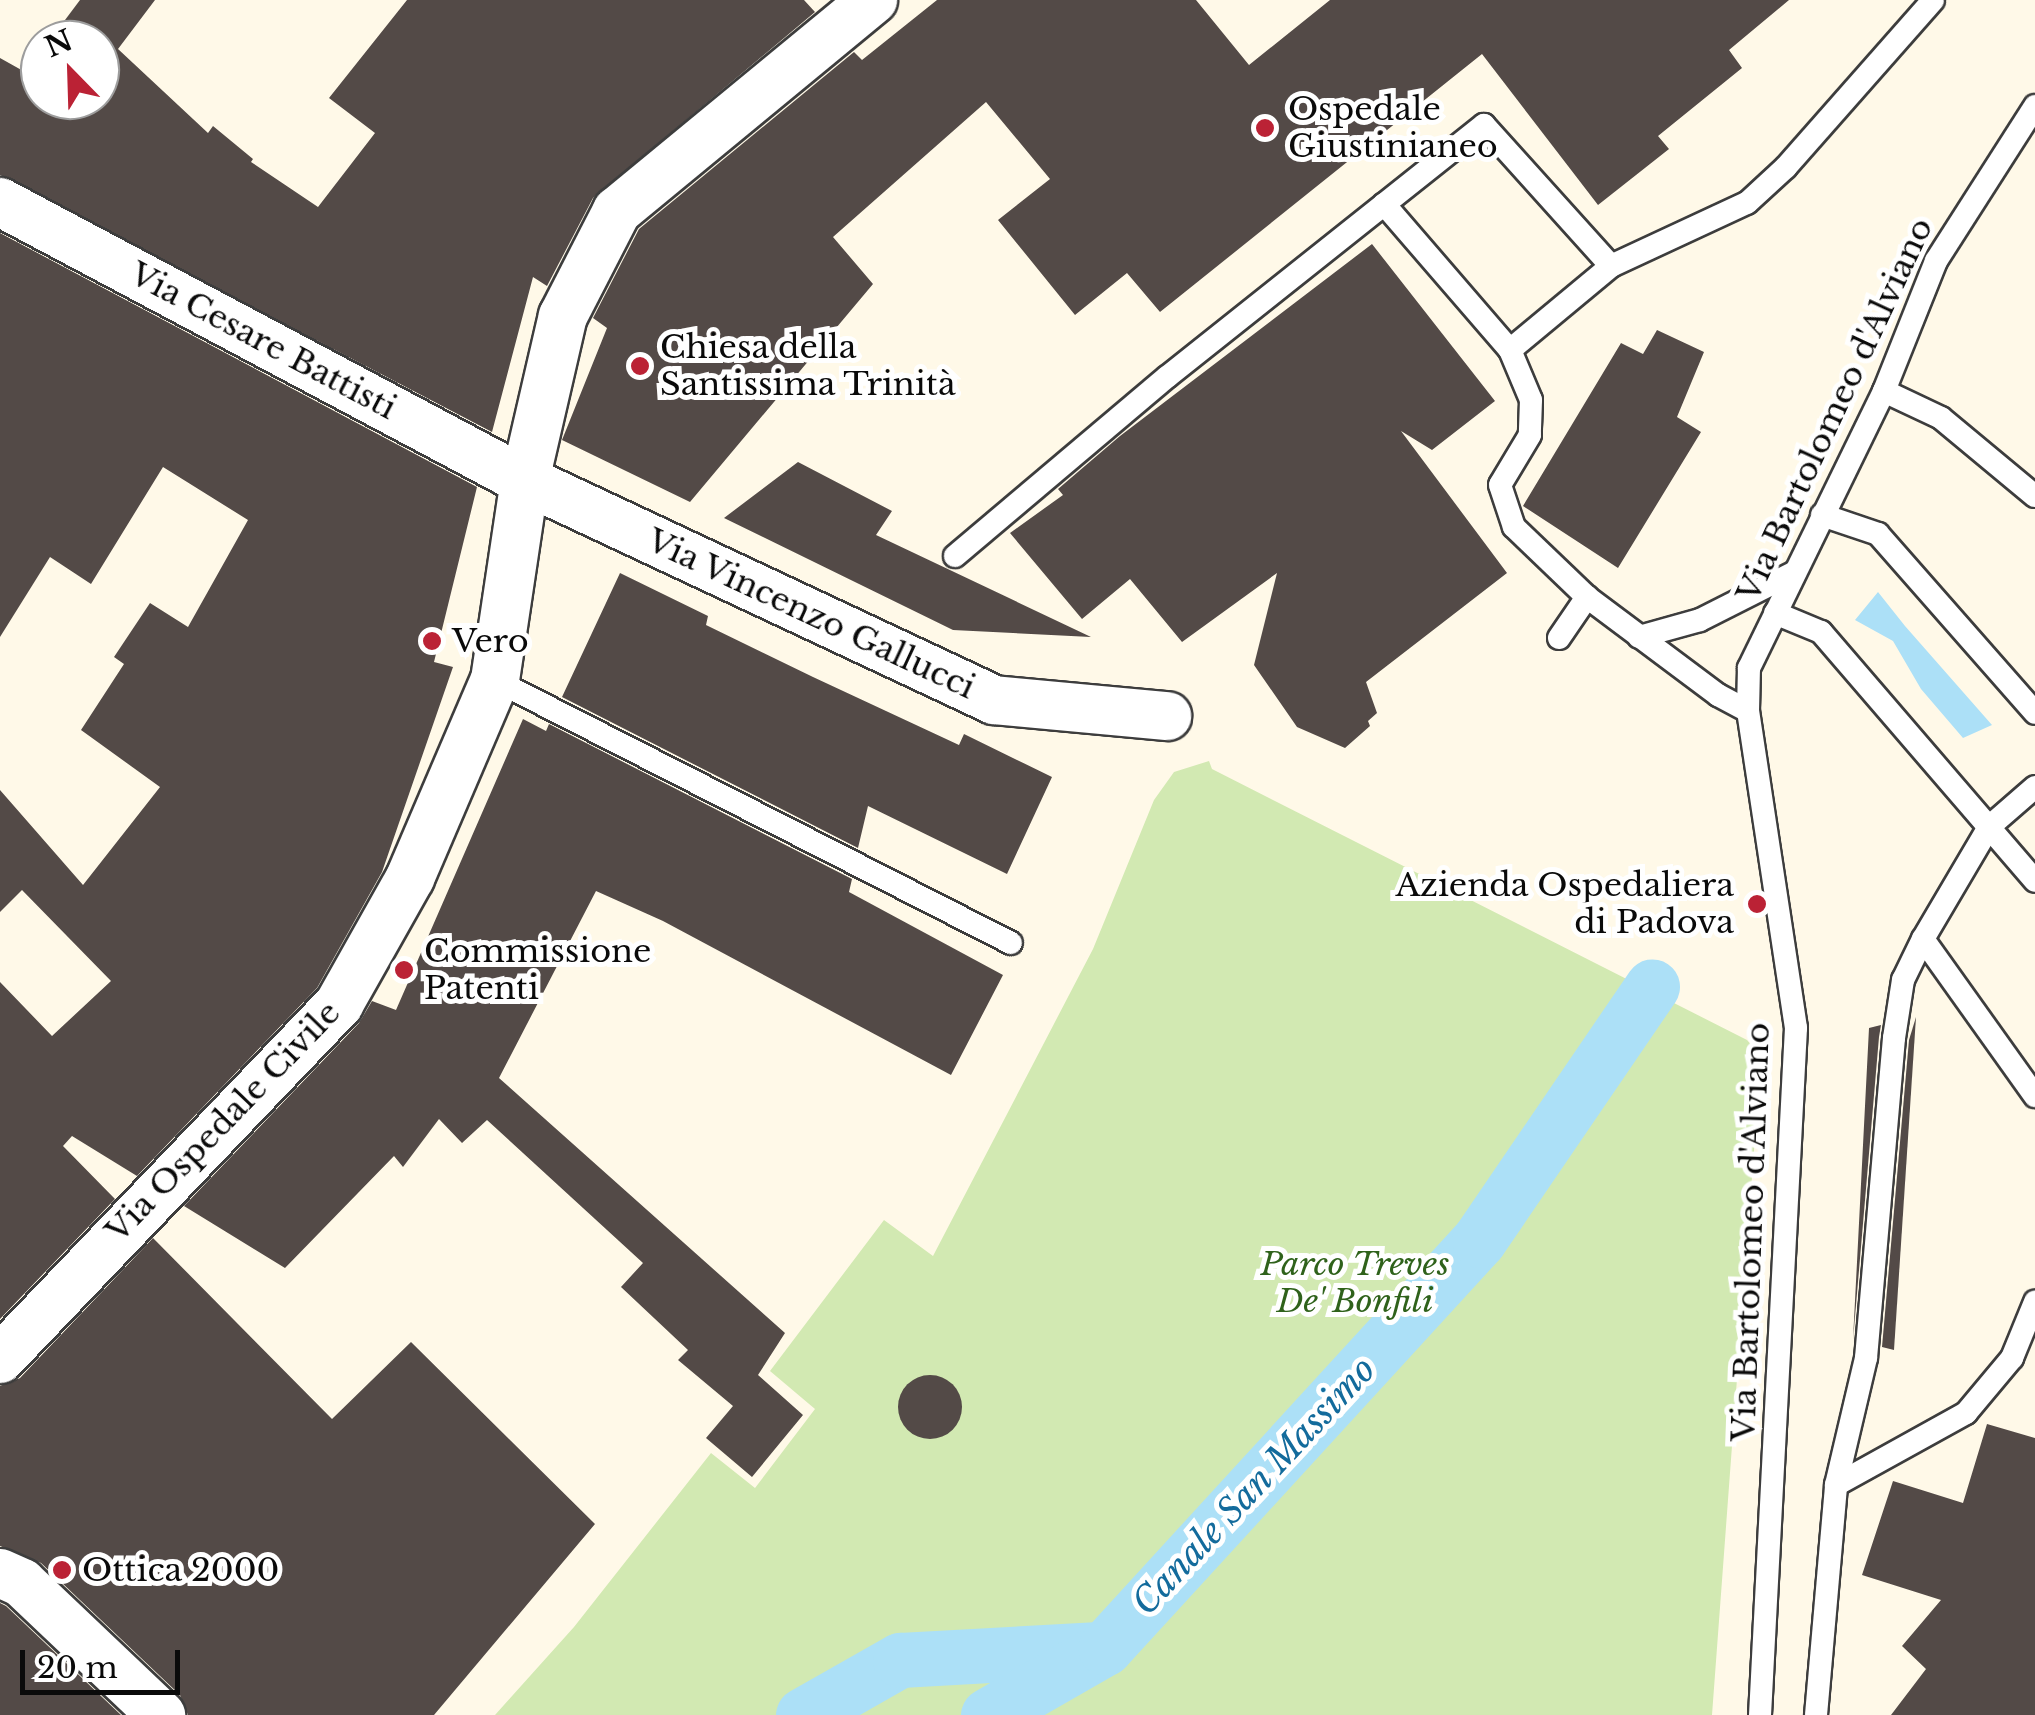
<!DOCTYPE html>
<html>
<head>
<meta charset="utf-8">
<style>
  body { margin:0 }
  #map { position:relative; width:2035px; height:1715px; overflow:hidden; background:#fff9e8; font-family:"Libre Baskerville",serif }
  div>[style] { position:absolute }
  .green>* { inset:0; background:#d2e9b2 }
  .water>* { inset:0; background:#ace0f7 }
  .canal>* { height:55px; margin:-27.5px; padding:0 27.5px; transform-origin:27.5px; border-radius:27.5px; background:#ace0f7 }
  .building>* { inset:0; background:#534a47 }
  .round { border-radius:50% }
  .roads { filter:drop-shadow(2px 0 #3d3d3d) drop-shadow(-2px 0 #3d3d3d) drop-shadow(0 2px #3d3d3d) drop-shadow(0 -2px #3d3d3d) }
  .service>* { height:22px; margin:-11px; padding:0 11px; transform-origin:11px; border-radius:11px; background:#fff }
  .minor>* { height:48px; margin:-24px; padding:0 24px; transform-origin:24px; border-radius:24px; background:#fff }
  .dots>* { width:28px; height:28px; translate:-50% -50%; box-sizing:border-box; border:5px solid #fff; border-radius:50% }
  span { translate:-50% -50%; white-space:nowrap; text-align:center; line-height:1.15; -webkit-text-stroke:10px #fff; paint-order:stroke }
  .poi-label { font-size:32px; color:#0a0a0a }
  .left { translate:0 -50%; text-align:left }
  .right { translate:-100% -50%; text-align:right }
  .street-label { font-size:32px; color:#0a0a0a }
  .park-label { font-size:32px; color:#2f621b; font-style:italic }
  .water-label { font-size:35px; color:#136b9c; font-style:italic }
  .north { position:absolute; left:20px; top:20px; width:100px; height:100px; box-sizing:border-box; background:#fff; border:2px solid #9d9d9d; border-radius:50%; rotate:337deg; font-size:28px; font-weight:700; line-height:40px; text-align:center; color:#0a0a0a }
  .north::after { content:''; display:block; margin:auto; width:35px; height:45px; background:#bb2235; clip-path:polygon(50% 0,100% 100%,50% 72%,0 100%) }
  .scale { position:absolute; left:20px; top:1650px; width:160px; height:45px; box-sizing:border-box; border:5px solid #0a0a0a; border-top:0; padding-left:12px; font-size:30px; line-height:35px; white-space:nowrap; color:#0a0a0a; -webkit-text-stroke:8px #fff; paint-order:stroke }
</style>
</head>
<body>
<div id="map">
  <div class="green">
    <i style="clip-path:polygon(1209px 761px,1212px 769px,1747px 1040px,1761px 1056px,1712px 1715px,495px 1715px,574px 1627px,711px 1453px,755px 1488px,815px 1409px,770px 1371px,884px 1220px,933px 1256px,1093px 949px,1154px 800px,1174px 772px)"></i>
  </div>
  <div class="water">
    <i style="clip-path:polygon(1878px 592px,1905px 626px,1992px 725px,1963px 738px,1921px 689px,1893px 641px,1855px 620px)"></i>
  </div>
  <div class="canal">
    <i style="left:803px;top:1715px;width:112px;rotate:-29.6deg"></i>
    <i style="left:900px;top:1660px;width:195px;rotate:-3.2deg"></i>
    <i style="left:988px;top:1715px;width:135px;rotate:-29.8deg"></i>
    <i style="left:1105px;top:1648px;width:553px;rotate:-47.49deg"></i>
    <i style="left:1479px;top:1240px;width:307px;rotate:-55.7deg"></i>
  </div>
  <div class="building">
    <i style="clip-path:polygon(80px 0,155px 0,118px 49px,208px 133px,213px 126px,253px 159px,251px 162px,318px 207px,375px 133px,329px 98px,407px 0,804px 0,815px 12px,593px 198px,547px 286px,533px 277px,492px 432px,0 175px,0 58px,25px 72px,40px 53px,40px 100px,100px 100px,100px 40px,50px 40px)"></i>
    <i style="clip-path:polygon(937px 0,1196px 0,1249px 65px,1330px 0,1789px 0,1729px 50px,1742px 68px,1658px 136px,1669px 149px,1598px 205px,1482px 54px,1160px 312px,1127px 273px,1075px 315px,998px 220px,1050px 179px,986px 102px,833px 237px,873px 284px,690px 502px,562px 440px,607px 328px,593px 318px,639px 229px,854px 52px,862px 60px)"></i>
    <i style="clip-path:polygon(0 233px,477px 487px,434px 662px,453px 667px,382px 872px,317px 988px,137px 1176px,72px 1136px,63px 1146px,115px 1199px,0 1319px,0 982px,52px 1036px,111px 981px,22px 890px,0 912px,0 790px,83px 885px,160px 787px,81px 730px,124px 664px,114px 657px,150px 603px,188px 627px,248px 520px,163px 467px,91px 584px,50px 557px,0 637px)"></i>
    <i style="clip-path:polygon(1372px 244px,1495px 401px,1432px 450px,1401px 431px,1507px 573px,1366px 682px,1377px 713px,1368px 721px,1370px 726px,1345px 748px,1297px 727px,1254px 665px,1277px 573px,1182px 642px,1130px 579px,1082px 619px,1010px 533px,1063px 495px,1058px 489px,1120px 436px)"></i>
    <i style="clip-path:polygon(1657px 330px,1704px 352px,1677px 417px,1701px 432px,1618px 568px,1523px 506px,1621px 343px,1643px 354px)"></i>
    <i style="clip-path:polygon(798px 462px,892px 511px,876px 535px,1091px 637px,953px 630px,724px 518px)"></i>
    <i style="clip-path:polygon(620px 573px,708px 616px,706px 625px,813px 677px,959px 745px,964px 734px,1052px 777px,1007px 874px,868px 806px,858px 848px,562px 697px)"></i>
    <i style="clip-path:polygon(523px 719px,546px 731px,549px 724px,852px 879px,849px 892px,1003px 975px,951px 1075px,663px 921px,596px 891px,499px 1078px,785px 1333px,758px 1375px,803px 1415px,752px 1477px,706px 1438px,733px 1406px,678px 1360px,688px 1350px,621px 1287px,643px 1263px,487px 1120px,462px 1143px,439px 1119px,403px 1167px,394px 1156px,285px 1268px,184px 1206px,359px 1023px,372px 1001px,396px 1010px)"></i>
    <i style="clip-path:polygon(1916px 1017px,1894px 1350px,1882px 1347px,1909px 1040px)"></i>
    <i style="clip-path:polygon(1881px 1025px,1879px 1037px,1853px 1340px,1869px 1028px)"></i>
    <i style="clip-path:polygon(153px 1238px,332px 1419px,411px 1342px,595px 1524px,434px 1715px,188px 1715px,180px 1695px,41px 1563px,0 1546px,0 1386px,20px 1378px)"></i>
    <i class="round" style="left:898px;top:1375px;width:64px;height:64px"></i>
    <i style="clip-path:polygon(1987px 1424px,2035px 1438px,2035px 1715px,1891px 1715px,1926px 1669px,1902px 1646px,1941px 1600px,1862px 1575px,1893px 1481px,1963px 1503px)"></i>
    <i style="clip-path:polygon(0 1603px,6px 1606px,121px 1715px,0 1715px)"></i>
  </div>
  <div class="roads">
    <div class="service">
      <i style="left:1384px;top:204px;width:193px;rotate:49.2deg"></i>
      <i style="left:1510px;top:350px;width:54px;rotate:67.2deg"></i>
      <i style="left:1531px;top:400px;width:35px;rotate:92deg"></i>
      <i style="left:1530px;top:435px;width:58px;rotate:121deg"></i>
      <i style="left:1500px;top:485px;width:44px;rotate:71.6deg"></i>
      <i style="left:1514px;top:527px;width:101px;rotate:43.8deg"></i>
      <i style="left:1587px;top:597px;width:164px;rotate:36.8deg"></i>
      <i style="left:1718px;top:695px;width:34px;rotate:28deg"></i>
      <i style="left:1510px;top:350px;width:131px;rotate:-39.7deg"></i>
      <i style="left:1611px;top:266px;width:150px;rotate:-24.9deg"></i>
      <i style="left:1747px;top:203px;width:53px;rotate:-42.7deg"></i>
      <i style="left:1786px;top:167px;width:222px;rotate:-48.6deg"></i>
      <i style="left:1884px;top:391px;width:63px;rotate:25.3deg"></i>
      <i style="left:1941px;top:418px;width:122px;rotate:39.7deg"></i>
      <i style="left:1822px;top:515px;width:59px;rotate:18.7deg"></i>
      <i style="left:1878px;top:534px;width:238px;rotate:48.7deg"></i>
      <i style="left:955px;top:556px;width:277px;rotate:-40.2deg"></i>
      <i style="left:1167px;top:377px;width:405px;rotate:-38.5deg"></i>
      <i style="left:1484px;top:125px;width:190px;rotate:48deg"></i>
      <i style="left:1775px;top:613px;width:50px;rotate:22.4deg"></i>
      <i style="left:1821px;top:632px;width:328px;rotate:49.3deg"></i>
      <i style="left:1639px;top:637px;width:63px;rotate:-15.6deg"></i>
      <i style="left:1700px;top:620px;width:106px;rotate:-26.8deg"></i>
      <i style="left:1559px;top:638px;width:50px;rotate:-55.7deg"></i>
      <i style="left:495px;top:680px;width:579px;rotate:27.01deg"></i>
      <i style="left:2035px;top:787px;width:61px;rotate:139deg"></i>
      <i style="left:1989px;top:827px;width:130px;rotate:120.5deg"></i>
      <i style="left:1923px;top:939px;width:193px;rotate:54.5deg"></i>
      <i style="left:1836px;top:1485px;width:130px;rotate:-76.7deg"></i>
      <i style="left:1866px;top:1358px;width:321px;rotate:-85deg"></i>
      <i style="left:1894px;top:1038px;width:59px;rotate:-81.2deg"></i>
      <i style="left:1903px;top:980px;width:46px;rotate:-64deg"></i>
      <i style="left:1760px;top:1715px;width:688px;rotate:-87deg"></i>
      <i style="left:1796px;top:1028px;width:321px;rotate:-98.6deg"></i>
      <i style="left:1748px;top:711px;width:43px;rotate:-88.7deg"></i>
      <i style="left:1749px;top:668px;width:308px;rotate:-64deg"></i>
      <i style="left:1884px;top:391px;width:140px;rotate:-68.2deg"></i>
      <i style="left:1936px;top:261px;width:184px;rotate:-57.4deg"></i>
      <i style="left:1816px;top:1715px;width:231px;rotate:-85deg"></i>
      <i style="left:1836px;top:1485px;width:149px;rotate:-29deg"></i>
      <i style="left:1966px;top:1413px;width:72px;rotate:-50.1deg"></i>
      <i style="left:2012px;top:1358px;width:61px;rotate:-67.7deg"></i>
    </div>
    <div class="minor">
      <i style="left:0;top:202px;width:575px;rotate:27.99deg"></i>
      <i style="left:508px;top:472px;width:537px;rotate:25.13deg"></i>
      <i style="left:994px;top:700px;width:174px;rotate:5.3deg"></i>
      <i style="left:0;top:1359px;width:491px;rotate:-46.3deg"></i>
      <i style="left:339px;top:1004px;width:145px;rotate:-60.6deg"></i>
      <i style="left:410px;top:878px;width:215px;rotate:-66.8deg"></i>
      <i style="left:495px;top:680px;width:202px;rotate:-81.5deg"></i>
      <i style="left:525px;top:480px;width:168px;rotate:-77deg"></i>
      <i style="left:563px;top:316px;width:118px;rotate:-62.8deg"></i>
      <i style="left:617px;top:211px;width:332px;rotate:-39.5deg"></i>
      <i style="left:0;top:1573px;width:24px;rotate:24deg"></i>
      <i style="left:22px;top:1583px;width:192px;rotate:43.5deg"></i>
    </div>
  </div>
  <div class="dots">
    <i style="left:1265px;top:128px;background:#bb2235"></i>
    <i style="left:640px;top:366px;background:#bb2235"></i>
    <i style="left:432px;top:641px;background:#bb2235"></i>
    <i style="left:1757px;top:904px;background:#bb2235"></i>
    <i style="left:404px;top:970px;background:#bb2235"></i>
    <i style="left:62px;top:1570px;background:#bb2235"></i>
  </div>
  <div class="poi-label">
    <span class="left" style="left:1288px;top:128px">Ospedale<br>Giustinianeo</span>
    <span class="left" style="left:660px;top:366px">Chiesa della<br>Santissima Trinità</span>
    <span class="left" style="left:452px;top:641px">Vero</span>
    <span class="right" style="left:1734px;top:904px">Azienda Ospedaliera<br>di Padova</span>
    <span class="left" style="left:424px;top:970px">Commissione<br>Patenti</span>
    <span class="left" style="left:82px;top:1570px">Ottica 2000</span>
  </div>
  <div class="street-label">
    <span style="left:263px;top:341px;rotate:28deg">Via Cesare Battisti</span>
    <span style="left:1835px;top:410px;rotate:-65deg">Via Bartolomeo d'Alviano</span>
    <span style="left:811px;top:614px;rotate:25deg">Via Vincenzo Gallucci</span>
    <span style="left:223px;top:1122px;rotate:-46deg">Via Ospedale Civile</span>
    <span style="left:1751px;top:1232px;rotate:-88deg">Via Bartolomeo d'Alviano</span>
  </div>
  <div class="park-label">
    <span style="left:1355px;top:1283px">Parco Treves<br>De' Bonfili</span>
  </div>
  <div class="water-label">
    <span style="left:1254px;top:1486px;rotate:-47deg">Canale San Massimo</span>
  </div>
  <div class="north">N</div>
  <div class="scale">20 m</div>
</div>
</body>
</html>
